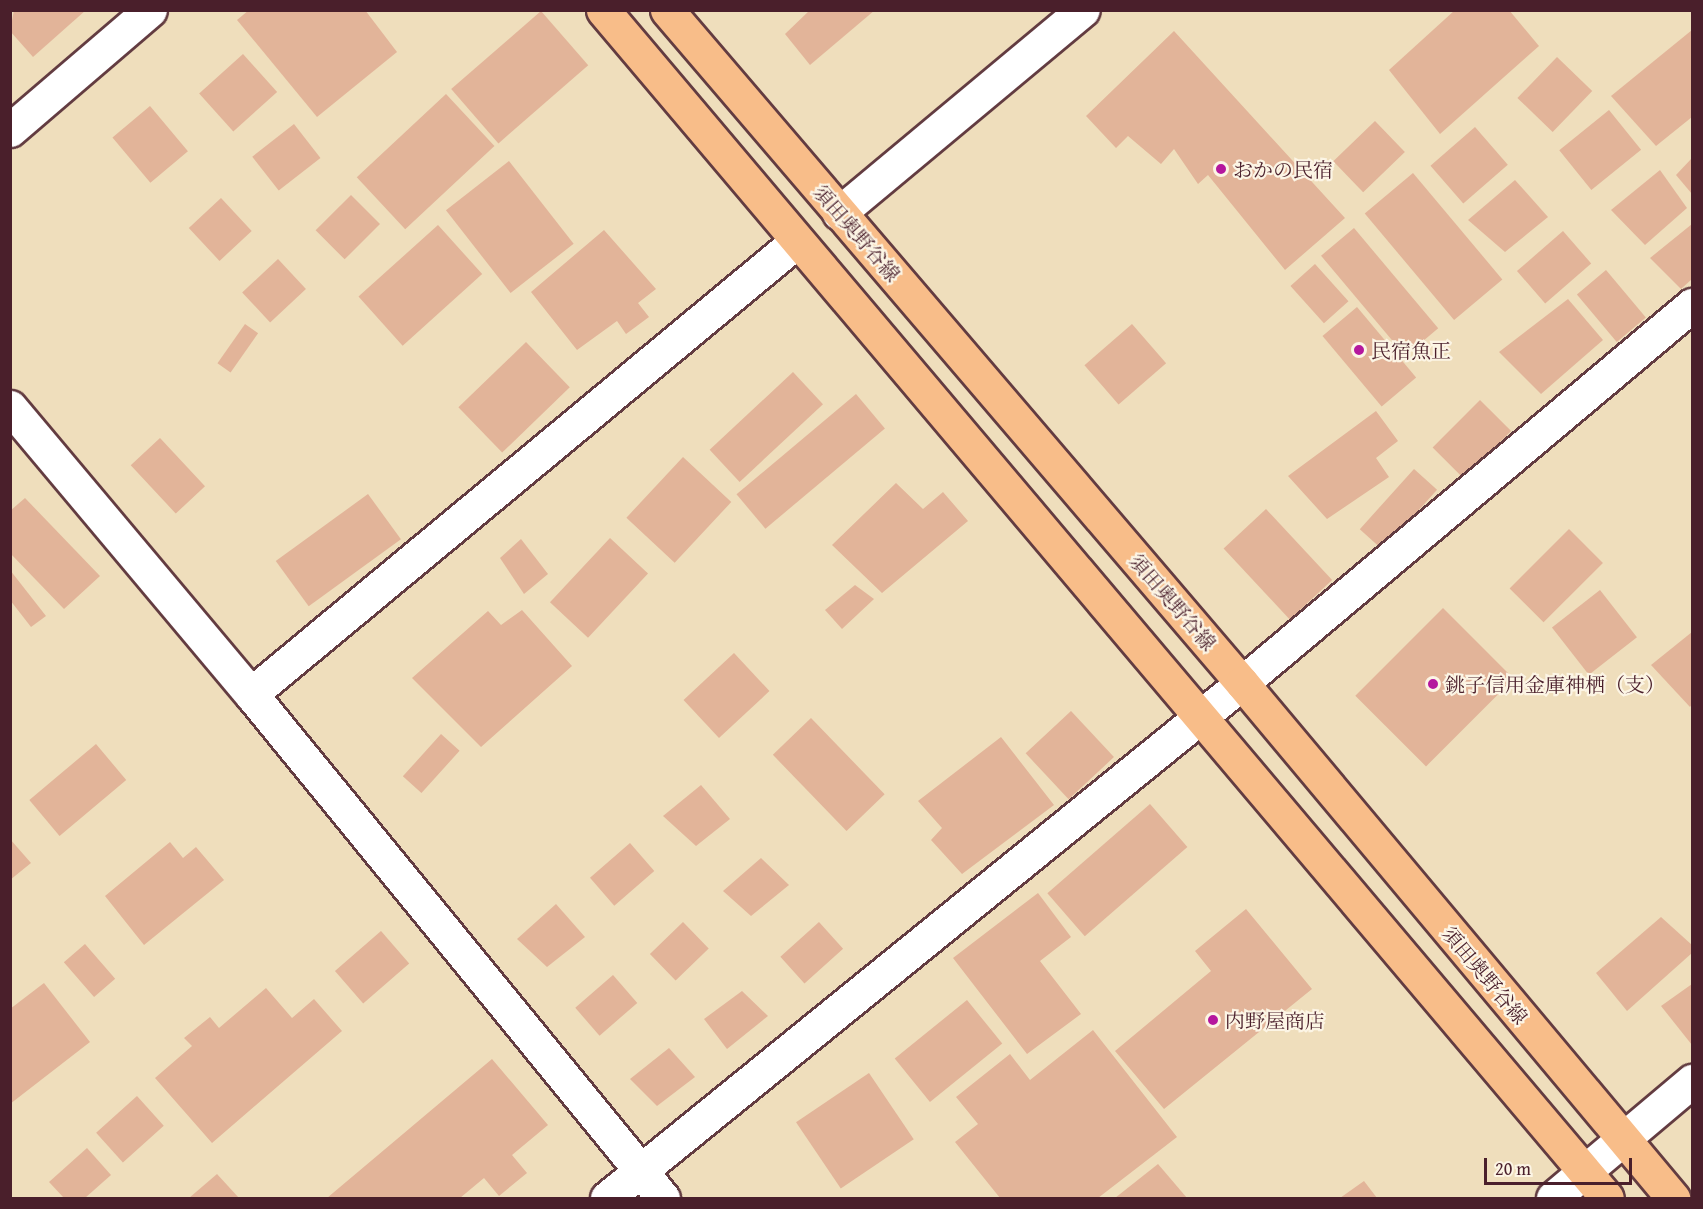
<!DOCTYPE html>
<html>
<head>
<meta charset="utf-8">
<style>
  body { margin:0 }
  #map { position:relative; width:1703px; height:1209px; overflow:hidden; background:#efdebc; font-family:"Gentium Book Plus","Noto Serif JP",serif }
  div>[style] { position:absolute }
  .building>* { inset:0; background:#e2b499; transform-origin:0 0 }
  .roads { filter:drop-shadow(2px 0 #633c41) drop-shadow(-2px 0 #633c41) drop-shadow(0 2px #633c41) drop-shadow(0 -2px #633c41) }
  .minor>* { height:33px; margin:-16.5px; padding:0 16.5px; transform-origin:16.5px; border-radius:16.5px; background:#fff }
  .major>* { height:33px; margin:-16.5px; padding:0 16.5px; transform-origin:16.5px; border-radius:16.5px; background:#f8bd89 }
  .dots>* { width:16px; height:16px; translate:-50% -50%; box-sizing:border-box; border:3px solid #fcf5e5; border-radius:50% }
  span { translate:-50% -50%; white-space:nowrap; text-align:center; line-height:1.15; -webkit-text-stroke:4.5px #fcf5e5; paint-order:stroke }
  .poi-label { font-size:20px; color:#4a1f2b }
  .left { translate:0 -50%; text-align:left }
  .street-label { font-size:20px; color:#4a1f2b }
  .frame { position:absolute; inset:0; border:12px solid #4a1f2b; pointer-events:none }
  .scale { position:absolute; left:1484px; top:1158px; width:148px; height:27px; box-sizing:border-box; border:3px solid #4a1f2b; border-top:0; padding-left:8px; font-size:18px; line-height:21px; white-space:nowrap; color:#4a1f2b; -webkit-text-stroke:4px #fcf5e5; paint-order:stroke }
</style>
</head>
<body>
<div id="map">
  <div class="building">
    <i style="clip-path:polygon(14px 10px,86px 10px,33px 57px,10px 31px)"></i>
    <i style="clip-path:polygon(249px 10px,365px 10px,397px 52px,317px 117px,237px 20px)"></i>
    <i style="clip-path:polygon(810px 10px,875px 10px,810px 65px,785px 34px)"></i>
    <i style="clip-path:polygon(1455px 10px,1509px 10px,1539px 46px,1440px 134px,1389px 70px)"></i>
    <i style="left:541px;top:11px;width:72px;height:119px;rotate:49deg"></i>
    <i style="clip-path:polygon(1692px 30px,1692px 117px,1656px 146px,1611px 96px)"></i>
    <i style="clip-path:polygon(1174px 31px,1345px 218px,1285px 270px,1208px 175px,1198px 184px,1174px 149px,1161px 164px,1128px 136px,1116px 148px,1086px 116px)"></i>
    <i style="left:243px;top:54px;width:51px;height:59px;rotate:48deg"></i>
    <i style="left:1557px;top:57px;width:49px;height:57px;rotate:44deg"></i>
    <i style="left:446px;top:94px;width:71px;height:122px;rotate:47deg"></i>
    <i style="left:150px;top:106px;width:59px;height:49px;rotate:50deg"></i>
    <i style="left:1609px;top:110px;width:51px;height:64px;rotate:51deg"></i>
    <i style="left:1375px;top:121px;width:43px;height:58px;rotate:46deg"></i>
    <i style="left:294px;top:124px;width:43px;height:53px;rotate:52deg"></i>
    <i style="left:1475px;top:127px;width:50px;height:59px;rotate:49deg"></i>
    <i style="clip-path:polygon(1692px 158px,1692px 194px,1676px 175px)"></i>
    <i style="left:509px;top:161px;width:105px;height:80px;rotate:52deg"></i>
    <i style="clip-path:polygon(1660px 170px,1687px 208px,1645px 245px,1611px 210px)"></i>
    <i style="left:1413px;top:173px;width:139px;height:63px;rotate:50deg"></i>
    <i style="clip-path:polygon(1515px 180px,1548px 217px,1505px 252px,1468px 220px)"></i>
    <i style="left:351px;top:195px;width:41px;height:50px;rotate:45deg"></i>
    <i style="left:221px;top:198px;width:45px;height:44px;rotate:47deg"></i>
    <i style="clip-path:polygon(1692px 224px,1692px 279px,1681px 289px,1650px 258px)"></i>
    <i style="left:438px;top:225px;width:66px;height:107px;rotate:48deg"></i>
    <i style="left:1354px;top:228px;width:131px;height:43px;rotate:50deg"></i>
    <i style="clip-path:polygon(604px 230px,656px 289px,638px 303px,649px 317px,626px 334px,617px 321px,577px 350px,531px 292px)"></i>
    <i style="left:1563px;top:231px;width:43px;height:61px;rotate:49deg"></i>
    <i style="left:278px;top:259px;width:41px;height:49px;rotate:47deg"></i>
    <i style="left:1315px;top:264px;width:50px;height:33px;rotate:48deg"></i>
    <i style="left:1606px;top:270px;width:62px;height:38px;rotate:50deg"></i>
    <i style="clip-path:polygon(1568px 299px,1603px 340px,1541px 394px,1499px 352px)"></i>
    <i style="left:1357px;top:307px;width:92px;height:45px;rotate:50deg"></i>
    <i style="left:245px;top:324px;width:16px;height:48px;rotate:35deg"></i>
    <i style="left:1132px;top:324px;width:52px;height:63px;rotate:49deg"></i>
    <i style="left:526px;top:342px;width:63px;height:94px;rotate:46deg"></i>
    <i style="left:793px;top:372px;width:44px;height:114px;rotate:47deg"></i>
    <i style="left:856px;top:394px;width:45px;height:156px;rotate:50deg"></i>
    <i style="left:1480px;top:400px;width:44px;height:67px;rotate:45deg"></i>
    <i style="clip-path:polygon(1376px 411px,1398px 441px,1376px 458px,1389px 477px,1327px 519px,1288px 476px)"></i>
    <i style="left:160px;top:438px;width:66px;height:40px;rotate:47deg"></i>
    <i style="left:683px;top:457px;width:66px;height:83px;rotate:43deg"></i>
    <i style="left:1414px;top:469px;width:31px;height:81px;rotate:42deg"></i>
    <i style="clip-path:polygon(896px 483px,923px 509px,943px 492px,968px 521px,882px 593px,832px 545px)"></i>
    <i style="left:368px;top:494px;width:56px;height:114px;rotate:54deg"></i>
    <i style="clip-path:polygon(25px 498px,100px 576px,64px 609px,10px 553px,10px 511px)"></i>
    <i style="left:1266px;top:509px;width:97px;height:58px;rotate:47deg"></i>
    <i style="left:1569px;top:529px;width:48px;height:84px;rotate:45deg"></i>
    <i style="left:610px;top:538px;width:52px;height:88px;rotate:43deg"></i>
    <i style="clip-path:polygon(521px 539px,548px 574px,524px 594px,500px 558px)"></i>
    <i style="clip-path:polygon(10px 570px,46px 616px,31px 627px,10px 600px)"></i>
    <i style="clip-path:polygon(855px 585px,874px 599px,842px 629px,825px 610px)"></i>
    <i style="left:1600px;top:590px;width:60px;height:61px;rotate:52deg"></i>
    <i style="left:1443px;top:608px;width:100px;height:124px;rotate:45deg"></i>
    <i style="clip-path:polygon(522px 610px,572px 666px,481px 747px,412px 678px,488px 611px,501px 625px)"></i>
    <i style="clip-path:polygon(1692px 632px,1692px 704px,1690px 707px,1651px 665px)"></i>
    <i style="left:734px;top:653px;width:52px;height:69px;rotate:47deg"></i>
    <i style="left:1071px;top:711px;width:63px;height:62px;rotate:47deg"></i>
    <i style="left:811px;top:718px;width:106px;height:53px;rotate:46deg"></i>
    <i style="left:441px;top:734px;width:25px;height:57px;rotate:42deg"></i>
    <i style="clip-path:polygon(1001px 737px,1054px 805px,962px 874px,931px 840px,942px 828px,918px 801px)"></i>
    <i style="left:96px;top:744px;width:47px;height:87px;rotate:50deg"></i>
    <i style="clip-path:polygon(701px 785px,730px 819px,696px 846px,663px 816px)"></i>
    <i style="left:1150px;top:804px;width:57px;height:136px;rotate:49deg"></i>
    <i style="clip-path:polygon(10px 839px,31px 863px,10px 880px)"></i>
    <i style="clip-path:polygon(170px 842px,183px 858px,196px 847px,224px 880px,144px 945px,105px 896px)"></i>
    <i style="left:630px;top:843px;width:37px;height:53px;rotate:49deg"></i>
    <i style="clip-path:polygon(761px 858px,789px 885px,751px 916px,723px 891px)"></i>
    <i style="clip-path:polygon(1038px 893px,1071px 937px,1040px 961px,1081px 1014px,1027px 1054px,953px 958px)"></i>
    <i style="clip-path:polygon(556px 904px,585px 937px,547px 967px,517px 939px)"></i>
    <i style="clip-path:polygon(1246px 909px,1312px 989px,1164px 1109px,1115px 1051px,1211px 971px,1195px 951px)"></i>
    <i style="clip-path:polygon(1661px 917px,1692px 945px,1692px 953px,1627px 1011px,1596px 973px)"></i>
    <i style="left:683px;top:922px;width:37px;height:46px;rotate:46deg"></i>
    <i style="left:819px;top:922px;width:36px;height:52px;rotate:48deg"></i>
    <i style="left:381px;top:931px;width:43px;height:61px;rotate:49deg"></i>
    <i style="left:85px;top:944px;width:46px;height:28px;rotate:49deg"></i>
    <i style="left:613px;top:975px;width:37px;height:50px;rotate:49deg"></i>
    <i style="clip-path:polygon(44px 983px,90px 1042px,10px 1104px,10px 1009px)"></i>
    <i style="clip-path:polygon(1692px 984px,1692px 1045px,1661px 1006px)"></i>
    <i style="clip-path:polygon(266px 988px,292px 1018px,314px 999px,342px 1031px,212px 1143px,155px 1078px,192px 1046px,184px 1038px,210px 1017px,219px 1028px)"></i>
    <i style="clip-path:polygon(742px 991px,768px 1016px,727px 1049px,704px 1019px)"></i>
    <i style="left:967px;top:1000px;width:56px;height:93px;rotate:51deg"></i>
    <i style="clip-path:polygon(1093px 1030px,1177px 1137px,1098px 1198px,1000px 1198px,955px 1142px,978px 1124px,956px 1097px,1010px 1054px,1030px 1080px)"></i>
    <i style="clip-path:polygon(669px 1048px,695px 1077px,657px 1106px,630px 1079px)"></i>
    <i style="clip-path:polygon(492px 1059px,548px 1125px,512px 1155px,527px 1173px,499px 1196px,484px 1178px,460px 1198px,327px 1198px)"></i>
    <i style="left:869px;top:1073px;width:80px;height:88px;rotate:56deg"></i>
    <i style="left:137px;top:1096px;width:40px;height:55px;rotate:48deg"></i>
    <i style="clip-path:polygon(87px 1148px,111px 1175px,85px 1198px,64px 1198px,49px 1182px)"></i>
    <i style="clip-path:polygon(1158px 1164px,1187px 1198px,1115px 1198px)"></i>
    <i style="clip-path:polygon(217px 1174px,239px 1198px,189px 1198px)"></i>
    <i style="clip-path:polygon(1364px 1181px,1377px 1198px,1340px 1198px)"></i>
  </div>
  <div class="roads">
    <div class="minor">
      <i style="left:10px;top:130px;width:184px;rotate:-40.6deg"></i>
      <i style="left:839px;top:213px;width:317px;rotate:-39.8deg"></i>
      <i style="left:10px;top:407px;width:375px;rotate:50deg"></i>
      <i style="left:251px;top:694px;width:651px;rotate:50.74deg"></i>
      <i style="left:251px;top:694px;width:709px;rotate:-39.68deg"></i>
      <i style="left:607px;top:1198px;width:818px;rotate:-39.04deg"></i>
      <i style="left:1242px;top:683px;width:588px;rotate:-40.03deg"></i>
      <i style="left:1553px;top:1198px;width:182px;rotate:-40.1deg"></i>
    </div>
    <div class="major">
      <i style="left:603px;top:10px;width:1555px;rotate:49.8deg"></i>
      <i style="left:667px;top:10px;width:885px;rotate:49.49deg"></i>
      <i style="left:1242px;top:683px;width:672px;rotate:50.07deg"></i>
    </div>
  </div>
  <div class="dots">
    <i style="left:1221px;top:169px;background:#b5179e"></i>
    <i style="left:1359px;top:350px;background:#b5179e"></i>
    <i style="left:1433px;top:684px;background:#b5179e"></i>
    <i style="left:1213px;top:1020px;background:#b5179e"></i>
  </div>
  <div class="poi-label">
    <span class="left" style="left:1233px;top:169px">おかの民宿</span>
    <span class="left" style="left:1371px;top:350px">民宿魚正</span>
    <span class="left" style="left:1445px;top:684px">銚子信用金庫神栖（支）</span>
    <span class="left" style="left:1225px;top:1020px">内野屋商店</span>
  </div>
  <div class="street-label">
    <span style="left:857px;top:233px;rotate:49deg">須田奥野谷線</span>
    <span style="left:1173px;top:602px;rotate:49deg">須田奥野谷線</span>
    <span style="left:1485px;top:975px;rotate:50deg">須田奥野谷線</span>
  </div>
  <div class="frame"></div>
  <div class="scale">20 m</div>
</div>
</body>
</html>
